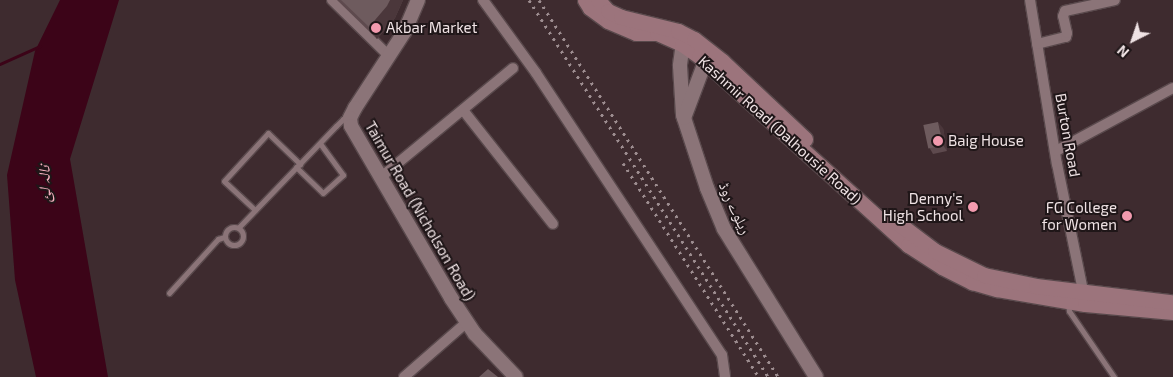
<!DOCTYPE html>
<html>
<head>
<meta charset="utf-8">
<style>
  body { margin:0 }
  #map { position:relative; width:1173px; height:377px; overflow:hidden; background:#3e2b2f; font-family:"Exo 2","Noto Naskh Arabic",sans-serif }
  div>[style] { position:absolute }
  .water>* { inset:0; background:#3c0418 }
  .stream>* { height:3px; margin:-1.5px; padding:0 1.5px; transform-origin:1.5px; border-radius:1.5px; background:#3c0418 }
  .roads { filter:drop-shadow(1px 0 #59494c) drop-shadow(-1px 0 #59494c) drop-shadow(0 1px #59494c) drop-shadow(0 -1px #59494c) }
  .service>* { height:5px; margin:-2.5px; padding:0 2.5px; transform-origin:2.5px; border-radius:2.5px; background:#8b7478 }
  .service>.ring { margin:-2.5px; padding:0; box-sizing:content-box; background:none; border:5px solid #8b7478; border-radius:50% }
  .minor>* { height:10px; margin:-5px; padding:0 5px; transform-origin:5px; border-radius:5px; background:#8b7478 }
  .tertiary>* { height:14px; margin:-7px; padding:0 7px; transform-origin:7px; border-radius:7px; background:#8b7478 }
  .secondary>* { height:15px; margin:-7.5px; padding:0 7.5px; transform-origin:7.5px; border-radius:7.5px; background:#9c747c }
  .rail>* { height:3px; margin-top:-1.5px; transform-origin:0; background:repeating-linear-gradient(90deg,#9d8d90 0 2.5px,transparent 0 7.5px) }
  .wall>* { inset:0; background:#5e4a4e }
  .shaded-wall>* { inset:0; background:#4b373b }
  .building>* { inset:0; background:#6e5b5e; transform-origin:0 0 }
  .dots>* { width:14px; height:14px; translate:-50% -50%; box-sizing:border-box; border:2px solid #1f1618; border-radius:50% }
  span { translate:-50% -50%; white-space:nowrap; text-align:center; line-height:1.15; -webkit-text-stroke:4px #1f1618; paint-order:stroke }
  .poi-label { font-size:15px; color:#efe2e4 }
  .left { translate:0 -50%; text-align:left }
  .right { translate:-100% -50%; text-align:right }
  .street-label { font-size:15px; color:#efe2e4 }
  .water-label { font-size:16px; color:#f4b0be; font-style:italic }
  .north { position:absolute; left:1108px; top:15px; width:50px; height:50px; -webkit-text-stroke:4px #1f1618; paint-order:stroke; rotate:221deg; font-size:14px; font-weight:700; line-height:20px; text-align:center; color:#efe2e4 }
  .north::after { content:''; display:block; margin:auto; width:18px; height:22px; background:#efe2e4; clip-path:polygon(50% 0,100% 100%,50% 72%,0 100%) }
</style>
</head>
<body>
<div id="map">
  <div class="water">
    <i style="clip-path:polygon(60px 0,119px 0,70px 159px,108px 377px,36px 377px,15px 280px,7px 175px,35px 51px)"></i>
  </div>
  <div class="stream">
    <i style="left:0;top:64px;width:44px;rotate:-24.2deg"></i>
  </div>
  <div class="roads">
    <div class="service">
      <i style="left:296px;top:167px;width:37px;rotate:44deg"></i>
      <i style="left:323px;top:193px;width:27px;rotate:-42deg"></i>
      <i style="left:343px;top:175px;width:39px;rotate:-126deg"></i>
      <i style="left:255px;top:210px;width:42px;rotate:-136.9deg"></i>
      <i style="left:224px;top:181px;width:65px;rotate:-47.5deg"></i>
      <i style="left:268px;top:133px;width:45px;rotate:44.1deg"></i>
      <i class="ring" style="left:225px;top:227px;width:13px;height:13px"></i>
      <i style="left:239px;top:227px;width:140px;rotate:-46.2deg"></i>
      <i style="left:336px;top:126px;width:10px;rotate:-45deg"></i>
      <i style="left:343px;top:119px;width:7px;rotate:-8deg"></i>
      <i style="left:169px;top:293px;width:73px;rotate:-47.8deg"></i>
      <i style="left:218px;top:239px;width:6px;rotate:-18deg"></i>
      <i style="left:1068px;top:303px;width:8px;rotate:83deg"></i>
      <i style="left:1069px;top:311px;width:80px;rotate:55.7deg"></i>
    </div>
    <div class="minor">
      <i style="left:332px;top:0;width:81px;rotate:44.5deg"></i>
      <i style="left:483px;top:0;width:90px;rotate:54deg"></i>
      <i style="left:536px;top:73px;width:338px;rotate:56.6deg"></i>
      <i style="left:722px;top:355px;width:22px;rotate:82deg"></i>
      <i style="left:1030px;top:0;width:166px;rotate:80.7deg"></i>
      <i style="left:1057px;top:164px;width:134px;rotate:78.4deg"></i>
      <i style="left:1037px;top:44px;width:30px;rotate:-14deg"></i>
      <i style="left:1066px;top:37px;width:4px;rotate:-76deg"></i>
      <i style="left:1067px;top:33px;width:17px;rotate:-103deg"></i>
      <i style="left:1063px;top:16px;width:5px;rotate:-68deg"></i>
      <i style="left:1065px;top:11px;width:51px;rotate:-12.4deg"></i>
      <i style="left:463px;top:110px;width:145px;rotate:51.7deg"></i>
      <i style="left:1056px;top:151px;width:133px;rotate:-28.3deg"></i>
      <i style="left:381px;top:177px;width:171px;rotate:-39.5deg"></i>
      <i style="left:404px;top:377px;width:84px;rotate:-41.1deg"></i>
    </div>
    <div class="tertiary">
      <i style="left:418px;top:0;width:34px;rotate:113deg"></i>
      <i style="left:405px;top:31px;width:92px;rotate:123deg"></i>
      <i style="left:355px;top:108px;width:11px;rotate:117deg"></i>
      <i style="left:350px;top:118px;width:8px;rotate:83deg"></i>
      <i style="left:351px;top:126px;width:199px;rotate:59.8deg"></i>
      <i style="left:451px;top:298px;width:43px;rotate:56.3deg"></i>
      <i style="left:475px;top:334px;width:59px;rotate:46.4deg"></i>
      <i style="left:684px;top:36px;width:30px;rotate:98deg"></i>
      <i style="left:680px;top:66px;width:49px;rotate:86.5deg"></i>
      <i style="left:683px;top:115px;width:77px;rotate:71.8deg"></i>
      <i style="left:707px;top:188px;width:44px;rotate:67.5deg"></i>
      <i style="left:724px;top:229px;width:174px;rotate:58.1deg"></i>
      <i style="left:684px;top:118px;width:60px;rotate:-69.4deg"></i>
      <i style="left:705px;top:62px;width:11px;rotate:-49deg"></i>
    </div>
    <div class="secondary">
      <i style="left:585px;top:0;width:9px;rotate:58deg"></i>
      <i style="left:590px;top:8px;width:22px;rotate:36deg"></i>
      <i style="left:608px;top:21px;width:30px;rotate:23deg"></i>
      <i style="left:636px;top:33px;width:21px"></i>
      <i style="left:657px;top:33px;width:27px;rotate:24deg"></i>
      <i style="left:682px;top:44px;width:21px;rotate:35deg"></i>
      <i style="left:699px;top:56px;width:282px;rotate:42.1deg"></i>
      <i style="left:908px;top:245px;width:40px;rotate:32.9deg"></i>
      <i style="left:942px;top:267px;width:34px;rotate:27deg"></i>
      <i style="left:972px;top:282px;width:26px;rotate:16deg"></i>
      <i style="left:997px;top:289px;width:89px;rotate:9.7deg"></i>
      <i style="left:1085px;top:304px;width:88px;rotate:5.2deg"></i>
      <i style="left:598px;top:0;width:15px;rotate:48deg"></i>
      <i style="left:608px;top:11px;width:14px;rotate:25deg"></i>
      <i style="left:621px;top:17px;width:59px;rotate:13.8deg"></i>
      <i style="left:678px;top:31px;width:18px;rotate:27deg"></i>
      <i style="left:694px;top:39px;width:36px;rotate:38deg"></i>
      <i style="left:722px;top:61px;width:114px;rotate:43.2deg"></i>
      <i style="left:898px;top:223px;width:46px;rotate:37.1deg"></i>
      <i style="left:935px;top:251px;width:55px;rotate:26.1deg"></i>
      <i style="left:984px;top:275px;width:53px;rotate:11.9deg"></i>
      <i style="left:1036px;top:286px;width:136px;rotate:6.8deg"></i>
    </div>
  </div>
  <div class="rail">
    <i style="left:529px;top:0;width:446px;rotate:57.6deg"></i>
    <i style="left:539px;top:0;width:446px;rotate:57.6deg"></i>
    <i style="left:623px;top:163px;width:254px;rotate:57.6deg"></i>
  </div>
  <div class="wall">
    <i style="clip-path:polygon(337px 0,403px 0,395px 18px,377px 39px)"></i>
    <i style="clip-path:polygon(943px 128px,947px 151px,933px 154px,929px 147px)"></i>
  </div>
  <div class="shaded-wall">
    <i style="clip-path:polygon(390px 0,403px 0,395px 18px,377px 39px,369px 27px)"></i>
    <i style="clip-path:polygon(938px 122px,943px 128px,947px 151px,943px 145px)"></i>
  </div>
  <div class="building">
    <i style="clip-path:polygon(341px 0,390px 0,387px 6px,369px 27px)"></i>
    <i style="left:938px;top:122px;width:24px;height:15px;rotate:78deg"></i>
    <i style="clip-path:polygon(488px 369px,498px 377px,479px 377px)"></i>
  </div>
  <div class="dots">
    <i style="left:376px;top:28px;background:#f29aae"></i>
    <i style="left:938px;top:141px;background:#f29aae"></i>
    <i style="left:973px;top:207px;background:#f29aae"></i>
    <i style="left:1127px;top:216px;background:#f29aae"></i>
  </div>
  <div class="poi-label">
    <span class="left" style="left:386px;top:28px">Akbar Market</span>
    <span class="left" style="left:948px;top:141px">Baig House</span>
    <span class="right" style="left:963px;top:207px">Denny's<br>High School</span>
    <span class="right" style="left:1117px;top:216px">FG College<br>for Women</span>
  </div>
  <div class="street-label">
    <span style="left:780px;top:130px;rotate:42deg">Kashmir Road (Dalhousie Road)</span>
    <span style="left:1068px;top:135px;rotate:80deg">Burton Road</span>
    <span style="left:735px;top:208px;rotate:65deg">ریلوے روڈ</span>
    <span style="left:420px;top:211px;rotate:60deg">Taimur Road (Nicholson Road)</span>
  </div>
  <div class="water-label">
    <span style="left:44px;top:184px;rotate:-91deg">نالہ لئ</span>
  </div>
  <div class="north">N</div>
</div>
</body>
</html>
